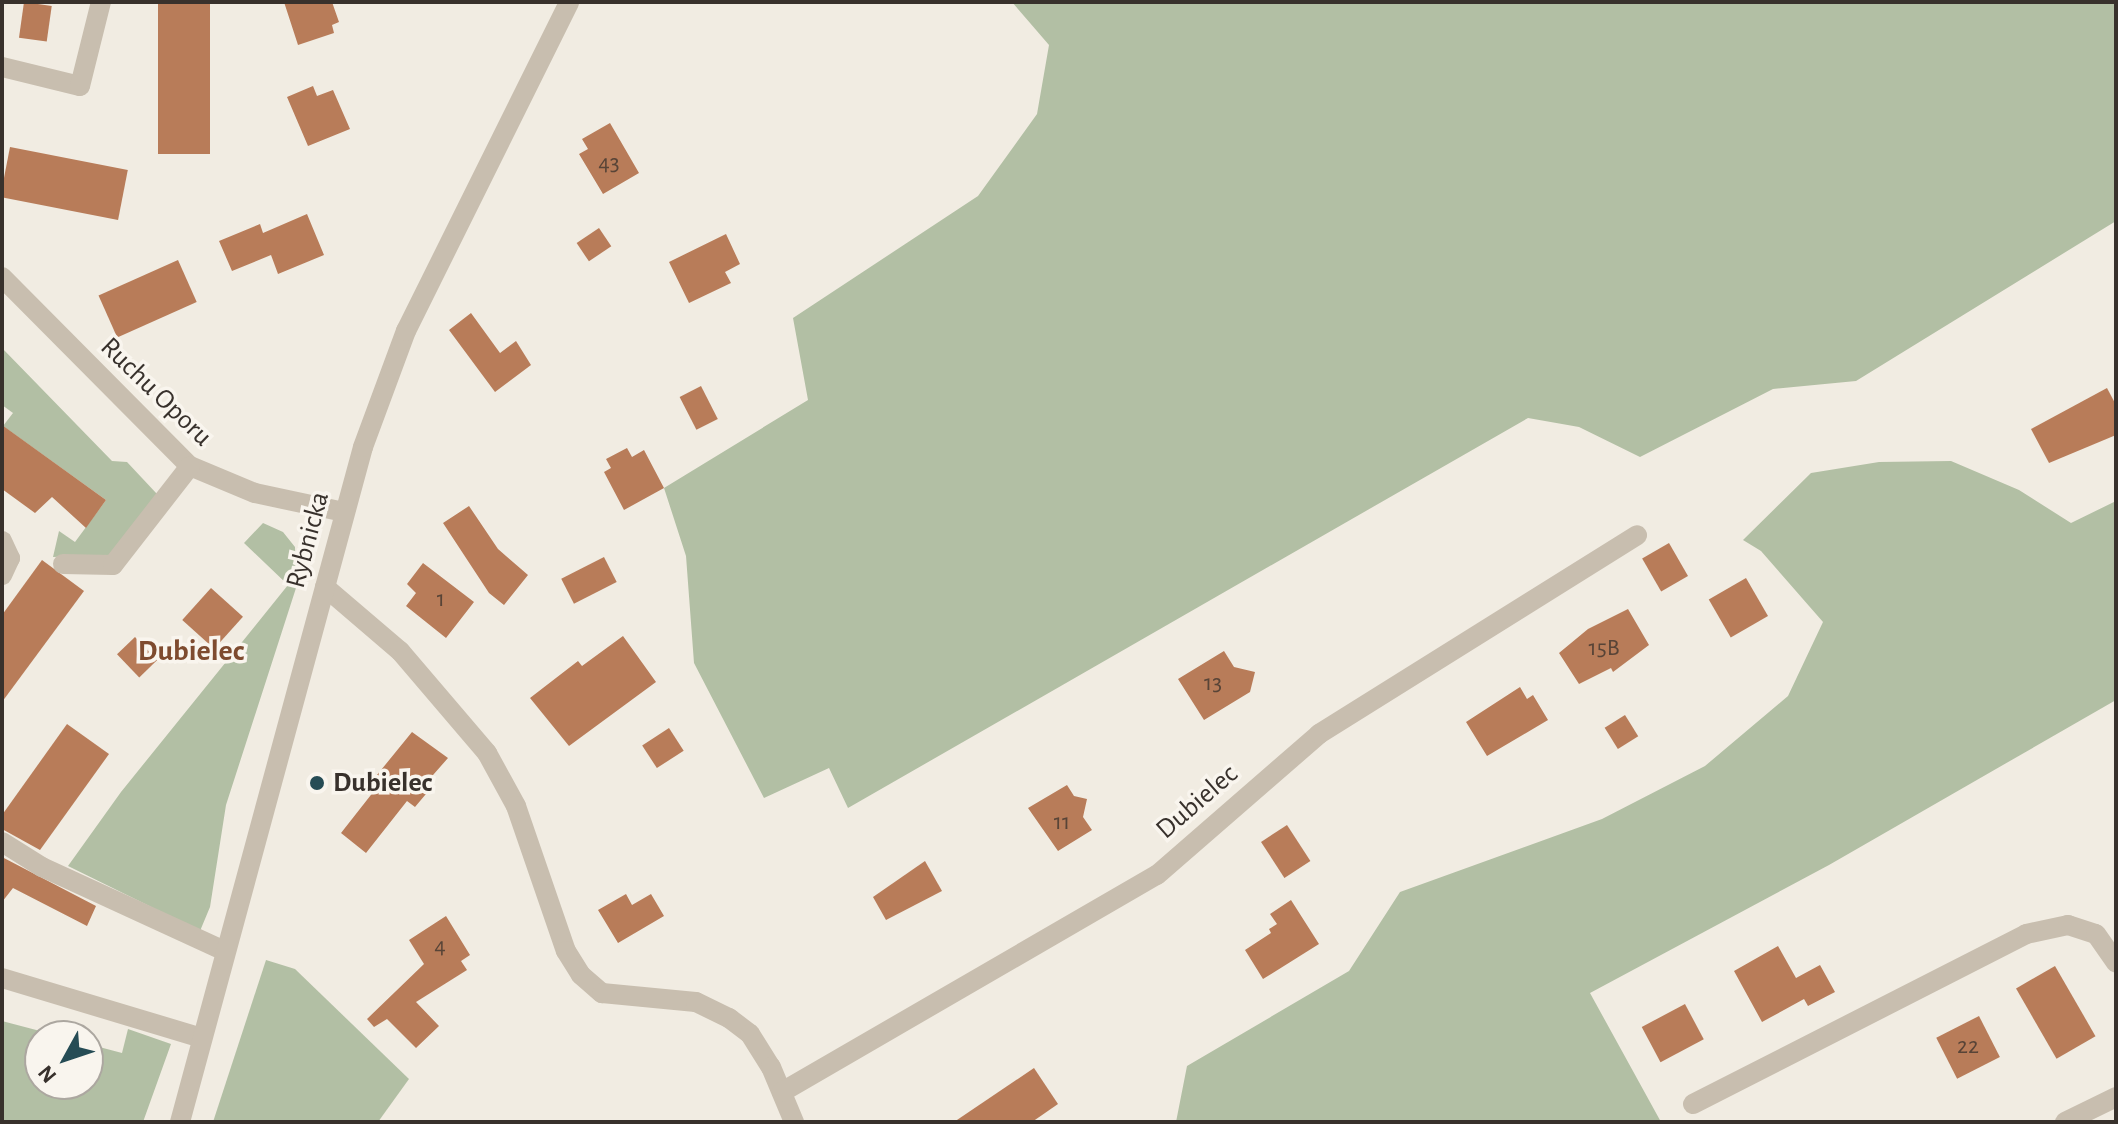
<!DOCTYPE html>
<html>
<head>
<meta charset="utf-8">
<style>
  body { margin:0 }
  #map { position:relative; width:2118px; height:1124px; overflow:hidden; background:#f1ece2; font-family:"Alegreya Sans",sans-serif }
  div>[style] { position:absolute }
  .green>* { inset:0; background:#b2bfa4 }
  .building>* { inset:0; background:#b87c59; transform-origin:0 0 }
  .minor>* { height:20px; margin:-10px; padding:0 10px; transform-origin:10px; border-radius:10px; background:#c8beaf }
  .dots>* { width:22px; height:22px; translate:-50% -50%; box-sizing:border-box; border:4px solid #f9f5ee; border-radius:50% }
  span { translate:-50% -50%; white-space:nowrap; text-align:center; line-height:1.15; -webkit-text-stroke:7px #f9f5ee; paint-order:stroke }
  .number-label { font-size:24px; color:#584437 }
  .number-label span { -webkit-text-stroke-width:0 }
  .street-label { font-size:28px; color:#38312c }
  .poi-label { font-size:28px; color:#38312c; font-weight:700 }
  .left { translate:0 -50%; text-align:left }
  .neighbourhood-label { font-size:30px; color:#7e4b2f; font-weight:700 }
  .frame { position:absolute; inset:0; border:4px solid #38312c; pointer-events:none }
  .north { position:absolute; left:24px; top:1020px; width:80px; height:80px; box-sizing:border-box; background:#f9f5ee; border:2px solid #aca7a0; border-radius:50%; rotate:230deg; font-size:22px; font-weight:700; line-height:32px; text-align:center; color:#38312c }
  .north::after { content:''; display:block; margin:auto; width:28px; height:36px; background:#264c55; clip-path:polygon(50% 0,100% 100%,50% 72%,0 100%) }
</style>
</head>
<body>
<div id="map">
  <div class="green">
    <i style="clip-path:polygon(1012px 2px,2116px 2px,2116px 221px,1856px 381px,1773px 389px,1640px 457px,1579px 427px,1528px 418px,848px 808px,829px 768px,764px 798px,694px 663px,686px 556px,664px 488px,808px 400px,793px 318px,978px 196px,1037px 114px,1049px 45px)"></i>
    <i style="clip-path:polygon(2px 348px,112px 461px,127px 462px,157px 494px,111px 555px,53px 557px,59px 531px,75px 542px,106px 500px,3px 426px,13px 413px,2px 405px)"></i>
    <i style="clip-path:polygon(1951px 461px,2019px 490px,2071px 523px,2116px 501px,2116px 700px,1829px 865px,1590px 993px,1661px 1122px,1176px 1122px,1187px 1066px,1349px 971px,1400px 892px,1602px 819px,1705px 766px,1788px 696px,1823px 622px,1761px 551px,1743px 540px,1811px 473px,1879px 462px)"></i>
    <i style="clip-path:polygon(263px 523px,283px 532px,295px 547px,296px 588px,226px 805px,210px 907px,200px 931px,68px 866px,121px 792px,288px 585px,244px 543px)"></i>
    <i style="clip-path:polygon(266px 960px,295px 969px,409px 1079px,378px 1122px,213px 1122px)"></i>
    <i style="clip-path:polygon(2px 1021px,59px 1036px,40px 1036px,40px 1084px,88px 1084px,88px 1044px,122px 1053px,128px 1029px,171px 1044px,143px 1122px,2px 1122px)"></i>
  </div>
  <div class="building">
    <i style="left:24px;top:2px;width:28px;height:36px;rotate:8deg"></i>
    <i style="left:158px;top:2px;width:52px;height:152px"></i>
    <i style="clip-path:polygon(284px 2px,332px 2px,339px 22px,332px 25px,334px 33px,298px 45px)"></i>
    <i style="clip-path:polygon(313px 86px,317px 96px,333px 90px,350px 129px,308px 146px,287px 97px)"></i>
    <i style="clip-path:polygon(610px 123px,639px 173px,603px 194px,579px 154px,588px 149px,582px 139px)"></i>
    <i style="left:10px;top:147px;width:120px;height:51px;rotate:11deg"></i>
    <i style="clip-path:polygon(307px 214px,324px 255px,278px 274px,271px 255px,232px 271px,219px 241px,260px 224px,263px 233px)"></i>
    <i style="left:599px;top:228px;width:22px;height:27px;rotate:56deg"></i>
    <i style="clip-path:polygon(726px 234px,740px 264px,725px 272px,731px 283px,689px 303px,669px 262px)"></i>
    <i style="left:178px;top:260px;width:46px;height:87px;rotate:66deg"></i>
    <i style="clip-path:polygon(471px 313px,500px 353px,516px 341px,531px 365px,495px 392px,449px 330px)"></i>
    <i style="left:701px;top:386px;width:37px;height:24px;rotate:63deg"></i>
    <i style="clip-path:polygon(2107px 388px,2116px 405px,2116px 435px,2049px 463px,2031px 429px)"></i>
    <i style="clip-path:polygon(2px 425px,106px 500px,86px 528px,52px 497px,35px 513px,2px 489px)"></i>
    <i style="clip-path:polygon(627px 448px,632px 457px,644px 450px,664px 488px,624px 510px,604px 472px,611px 468px,606px 459px)"></i>
    <i style="clip-path:polygon(469px 506px,498px 549px,528px 575px,504px 605px,489px 593px,443px 523px)"></i>
    <i style="left:1669px;top:543px;width:38px;height:31px;rotate:60deg"></i>
    <i style="left:604px;top:557px;width:28px;height:48px;rotate:63deg"></i>
    <i style="clip-path:polygon(42px 560px,84px 591px,2px 702px,2px 615px)"></i>
    <i style="clip-path:polygon(423px 563px,474px 602px,446px 638px,406px 606px,416px 593px,407px 584px)"></i>
    <i style="left:1746px;top:578px;width:44px;height:43px;rotate:60deg"></i>
    <i style="left:211px;top:588px;width:43px;height:43px;rotate:42deg"></i>
    <i style="clip-path:polygon(1628px 609px,1649px 645px,1613px 672px,1611px 668px,1579px 684px,1559px 653px,1588px 629px)"></i>
    <i style="clip-path:polygon(623px 636px,656px 682px,569px 746px,530px 698px,578px 661px,582px 666px)"></i>
    <i style="left:135px;top:637px;width:32px;height:25px;rotate:46deg"></i>
    <i style="clip-path:polygon(1224px 651px,1234px 667px,1255px 672px,1250px 692px,1204px 720px,1178px 679px)"></i>
    <i style="clip-path:polygon(1520px 687px,1527px 699px,1533px 695px,1548px 720px,1487px 756px,1466px 722px)"></i>
    <i style="left:1625px;top:715px;width:25px;height:24px;rotate:58deg"></i>
    <i style="clip-path:polygon(67px 724px,109px 754px,40px 850px,2px 829px,2px 815px)"></i>
    <i style="left:669px;top:728px;width:27px;height:32px;rotate:57deg"></i>
    <i style="clip-path:polygon(412px 732px,448px 758px,426px 783px,431px 788px,415px 807px,407px 801px,366px 853px,341px 833px,374px 791px,368px 786px)"></i>
    <i style="clip-path:polygon(1067px 785px,1074px 796px,1087px 799px,1083px 817px,1092px 830px,1058px 851px,1028px 808px)"></i>
    <i style="left:1287px;top:825px;width:43px;height:31px;rotate:57deg"></i>
    <i style="clip-path:polygon(2px 857px,96px 906px,87px 926px,13px 888px,2px 902px)"></i>
    <i style="clip-path:polygon(925px 861px,942px 891px,886px 920px,873px 897px)"></i>
    <i style="clip-path:polygon(626px 894px,632px 905px,651px 894px,664px 916px,618px 943px,598px 910px)"></i>
    <i style="clip-path:polygon(1291px 900px,1319px 944px,1263px 979px,1245px 950px,1271px 933px,1269px 929px,1277px 924px,1270px 914px)"></i>
    <i style="clip-path:polygon(446px 916px,470px 955px,461px 961px,467px 970px,416px 1002px,439px 1026px,416px 1048px,387px 1019px,374px 1027px,367px 1019px,424px 964px,409px 940px)"></i>
    <i style="clip-path:polygon(1778px 946px,1796px 978px,1820px 965px,1835px 992px,1808px 1006px,1804px 999px,1762px 1022px,1734px 971px)"></i>
    <i style="left:2055px;top:966px;width:81px;height:45px;rotate:60deg"></i>
    <i style="left:1685px;top:1004px;width:40px;height:49px;rotate:62deg"></i>
    <i style="left:1979px;top:1016px;width:46px;height:48px;rotate:63deg"></i>
    <i style="clip-path:polygon(1034px 1068px,1058px 1104px,1032px 1122px,954px 1122px)"></i>
  </div>
  <div class="minor">
    <i style="left:2px;top:67px;width:80px;rotate:13.7deg"></i>
    <i style="left:80px;top:86px;width:87px;rotate:-76deg"></i>
    <i style="left:2px;top:277px;width:267px;rotate:45.2deg"></i>
    <i style="left:190px;top:466px;width:70px;rotate:22.6deg"></i>
    <i style="left:255px;top:493px;width:91px;rotate:12.1deg"></i>
    <i style="left:2px;top:541px;width:19px;rotate:65deg"></i>
    <i style="left:10px;top:558px;width:19px;rotate:115deg"></i>
    <i style="left:63px;top:564px;width:50px;rotate:1.1deg"></i>
    <i style="left:113px;top:565px;width:125px;rotate:-52.1deg"></i>
    <i style="left:325px;top:587px;width:99px;rotate:40.5deg"></i>
    <i style="left:400px;top:651px;width:134px;rotate:49.5deg"></i>
    <i style="left:487px;top:753px;width:60px;rotate:61.3deg"></i>
    <i style="left:516px;top:806px;width:153px;rotate:71deg"></i>
    <i style="left:566px;top:951px;width:28px;rotate:58deg"></i>
    <i style="left:581px;top:975px;width:28px;rotate:41deg"></i>
    <i style="left:602px;top:993px;width:94px;rotate:5.5deg"></i>
    <i style="left:696px;top:1002px;width:37px;rotate:26deg"></i>
    <i style="left:729px;top:1018px;width:26px;rotate:37deg"></i>
    <i style="left:750px;top:1034px;width:39px;rotate:58deg"></i>
    <i style="left:771px;top:1067px;width:60px;rotate:67.3deg"></i>
    <i style="left:2px;top:842px;width:47px;rotate:32deg"></i>
    <i style="left:42px;top:867px;width:201px;rotate:24.7deg"></i>
    <i style="left:2px;top:978px;width:209px;rotate:16.7deg"></i>
    <i style="left:782px;top:1092px;width:433px;rotate:-30.1deg"></i>
    <i style="left:1157px;top:875px;width:215px;rotate:-41deg"></i>
    <i style="left:1319px;top:734px;width:375px;rotate:-32deg"></i>
    <i style="left:1693px;top:1104px;width:374px;rotate:-27deg"></i>
    <i style="left:2026px;top:934px;width:43px;rotate:-12.1deg"></i>
    <i style="left:2068px;top:925px;width:29px;rotate:18deg"></i>
    <i style="left:2096px;top:934px;width:35px;rotate:55deg"></i>
    <i style="left:180px;top:1122px;width:699px;rotate:-74.83deg"></i>
    <i style="left:363px;top:447px;width:124px;rotate:-69.7deg"></i>
    <i style="left:406px;top:331px;width:367px;rotate:-63.6deg"></i>
    <i style="left:2065px;top:1122px;width:57px;rotate:-26.1deg"></i>
  </div>
  <div class="dots">
    <i style="left:317px;top:783px;background:#264c55"></i>
  </div>
  <div class="number-label">
    <span style="left:609px;top:164px">43</span>
    <span style="left:441px;top:600px">1</span>
    <span style="left:1604px;top:649px">15B</span>
    <span style="left:1213px;top:684px">13</span>
    <span style="left:1062px;top:823px">11</span>
    <span style="left:440px;top:947px">4</span>
    <span style="left:1968px;top:1047px">22</span>
  </div>
  <div class="street-label">
    <span style="left:156px;top:392px;rotate:44deg">Ruchu Oporu</span>
    <span style="left:308px;top:540px;rotate:-75deg">Rybnicka</span>
    <span style="left:1197px;top:802px;rotate:-41deg">Dubielec</span>
  </div>
  <div class="poi-label">
    <span class="left" style="left:333px;top:783px">Dubielec</span>
  </div>
  <div class="neighbourhood-label">
    <span style="left:191px;top:651px">Dubielec</span>
  </div>
  <div class="frame"></div>
  <div class="north">N</div>
</div>
</body>
</html>
